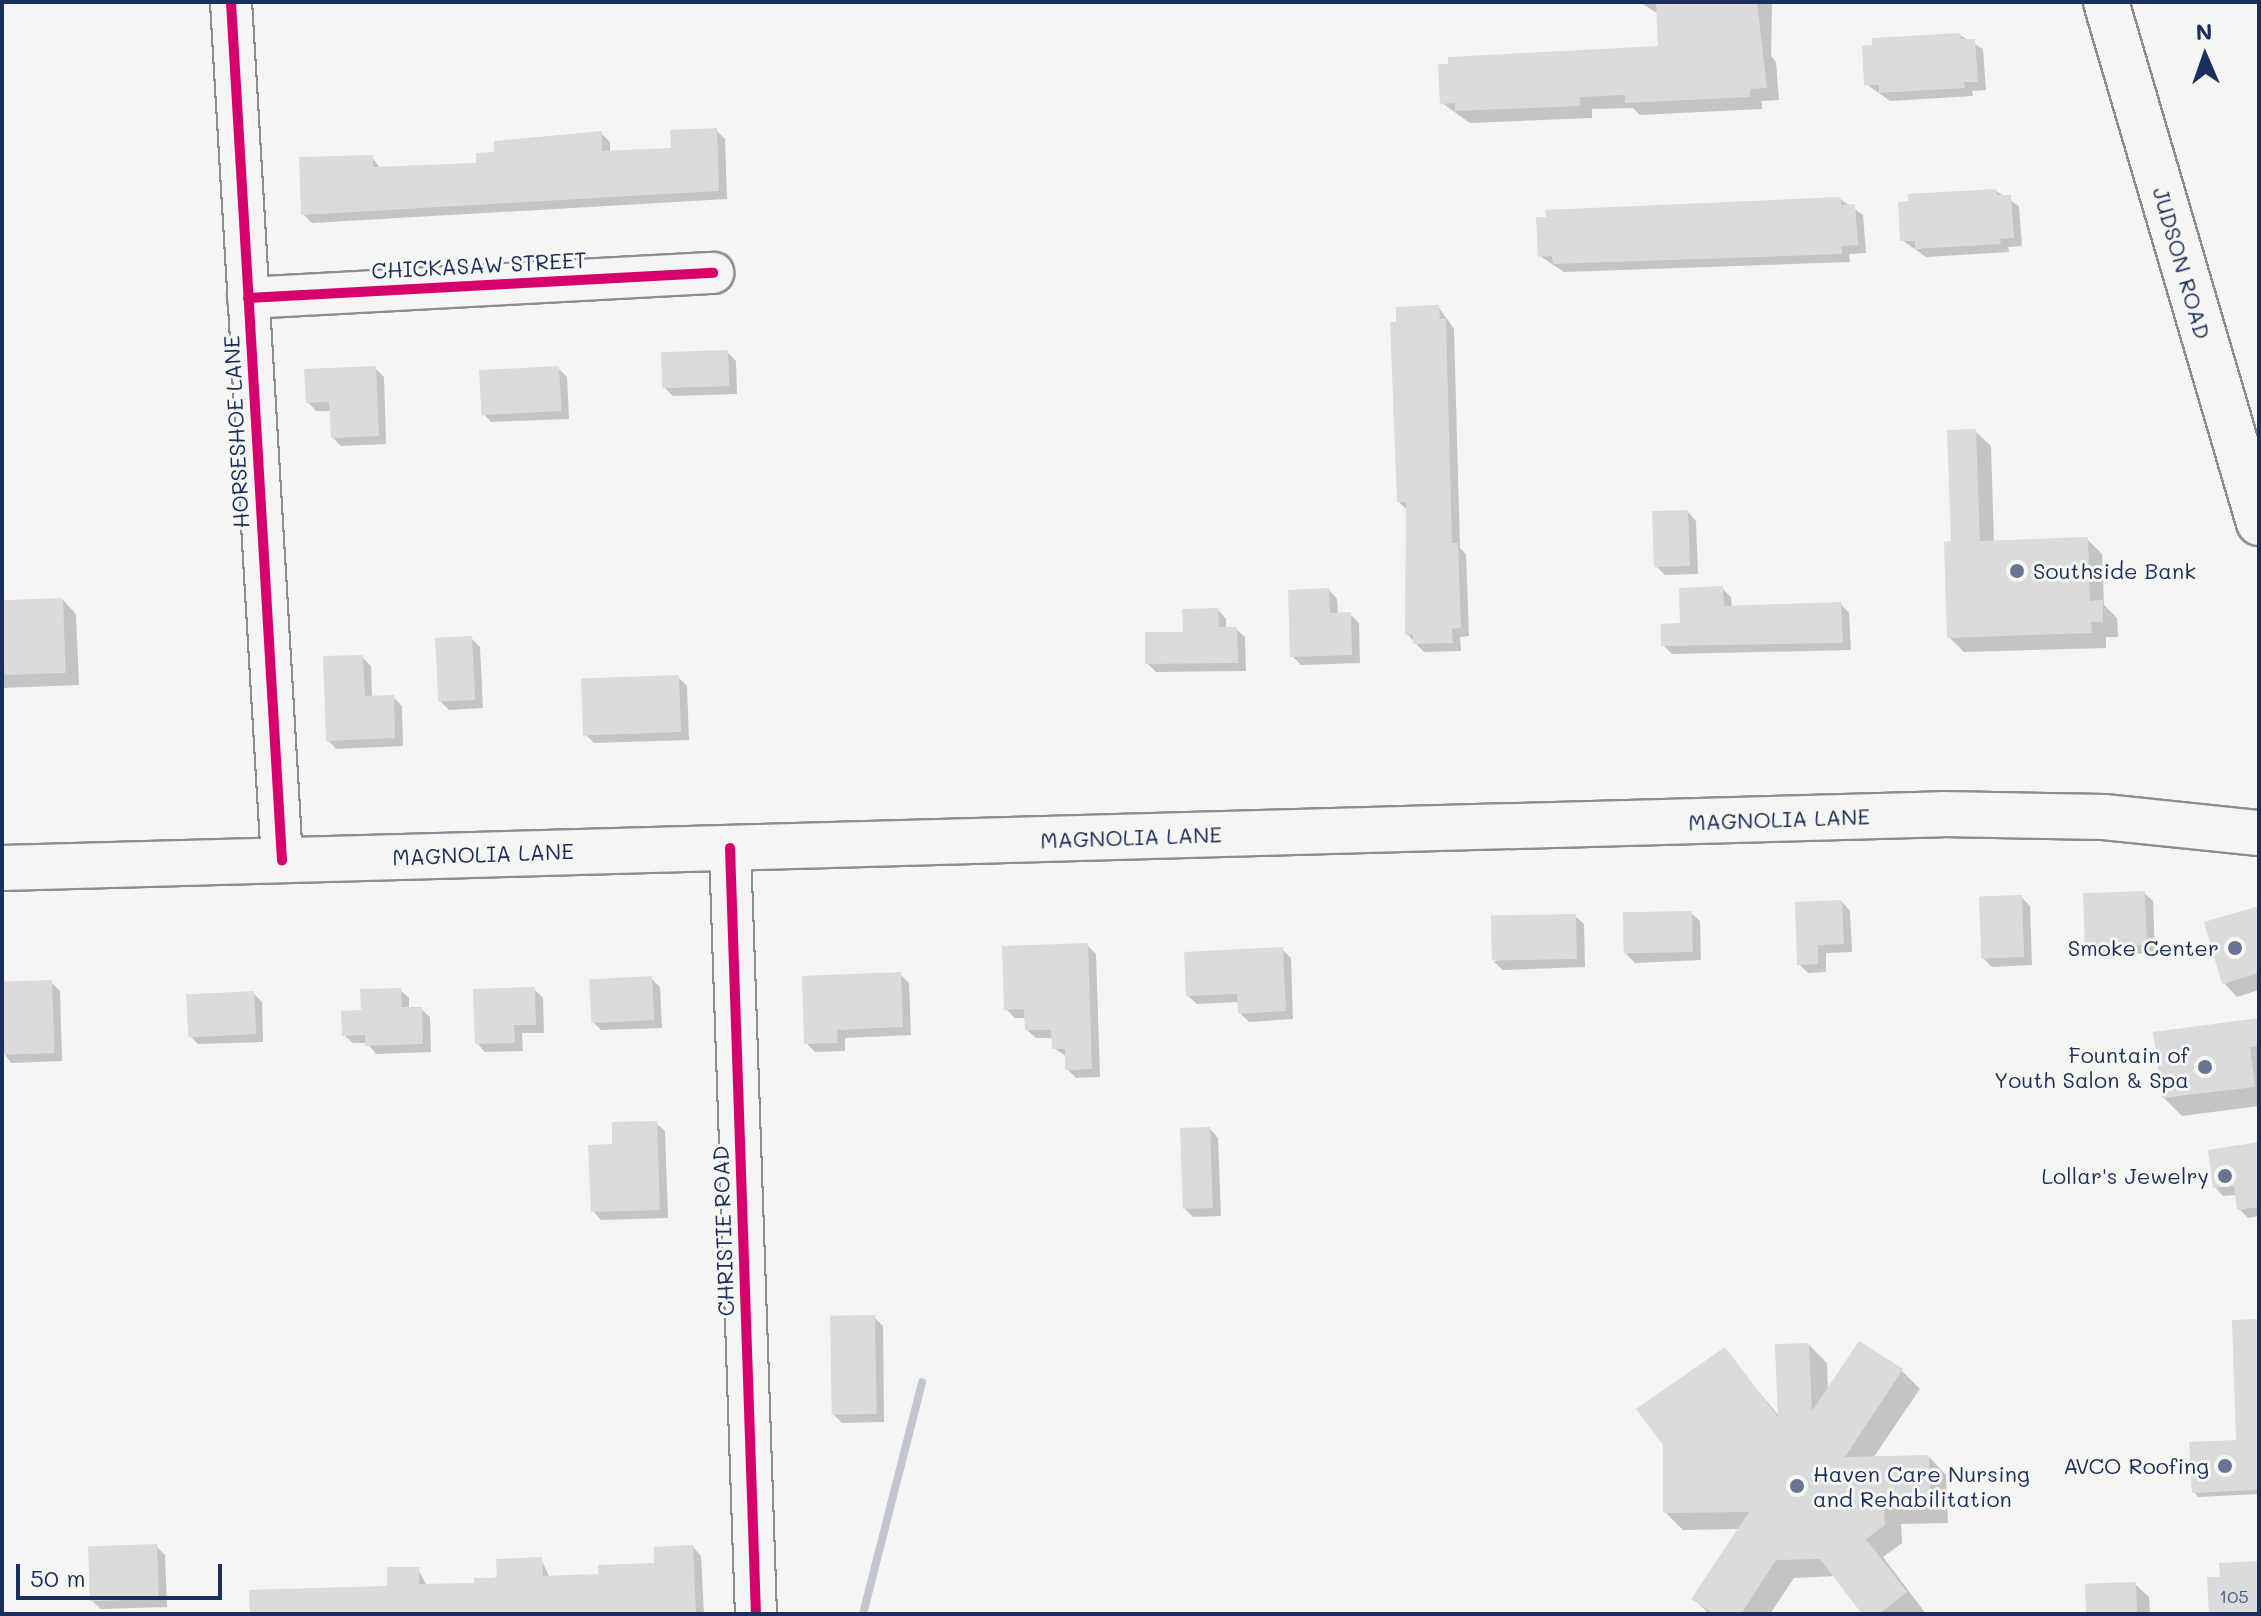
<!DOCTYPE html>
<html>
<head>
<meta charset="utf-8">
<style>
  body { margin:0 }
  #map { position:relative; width:2261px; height:1616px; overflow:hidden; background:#f5f5f3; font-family:Mali,sans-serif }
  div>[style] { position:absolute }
  .shadow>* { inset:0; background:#0003 }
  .stream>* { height:8px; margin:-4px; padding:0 4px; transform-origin:4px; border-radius:4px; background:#c1c6cf }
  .building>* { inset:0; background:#dadbdc; transform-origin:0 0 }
  .roads { filter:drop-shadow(2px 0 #898d95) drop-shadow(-2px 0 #898d95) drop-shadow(0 2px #898d95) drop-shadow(0 -2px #898d95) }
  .minor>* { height:40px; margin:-20px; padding:0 20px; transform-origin:20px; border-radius:20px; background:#f5f5f3 }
  .major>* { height:44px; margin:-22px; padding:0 22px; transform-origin:22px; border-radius:22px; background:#f5f5f3 }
  .cycleway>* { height:10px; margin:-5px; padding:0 5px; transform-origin:5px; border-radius:5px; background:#d6006c }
  .dots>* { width:22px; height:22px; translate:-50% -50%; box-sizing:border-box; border:4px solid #f6f6f2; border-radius:50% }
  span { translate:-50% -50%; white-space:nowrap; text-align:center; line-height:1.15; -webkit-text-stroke:6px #f6f6f2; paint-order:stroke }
  .number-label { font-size:18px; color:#4b5a7e }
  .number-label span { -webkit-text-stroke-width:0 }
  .street-label { font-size:22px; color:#1b2f5e }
  .poi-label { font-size:22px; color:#1b2f5e }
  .left { translate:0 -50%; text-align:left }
  .right { translate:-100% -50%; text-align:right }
  .frame { position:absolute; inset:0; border:4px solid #1b2f5e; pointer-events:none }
  .north { position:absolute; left:2165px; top:16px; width:80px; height:80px; -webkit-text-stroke:6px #f6f6f2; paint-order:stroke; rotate:358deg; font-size:22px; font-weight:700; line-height:32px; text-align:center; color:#1b2f5e }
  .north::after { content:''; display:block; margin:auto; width:28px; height:36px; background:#1b2f5e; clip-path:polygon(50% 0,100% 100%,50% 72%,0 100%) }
  .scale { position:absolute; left:16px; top:1564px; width:206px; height:36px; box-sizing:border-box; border:4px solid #1b2f5e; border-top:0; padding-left:10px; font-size:24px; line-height:28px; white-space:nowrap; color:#1b2f5e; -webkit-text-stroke:6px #f6f6f2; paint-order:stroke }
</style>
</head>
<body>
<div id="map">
  <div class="shadow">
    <i style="clip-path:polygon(1640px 2px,1772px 2px,1771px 56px,1776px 62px,1779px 100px,1762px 101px,1762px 109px,1640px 115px,1633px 108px,1592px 109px,1592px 118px,1470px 123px,1442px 103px,1660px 48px,1658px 14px)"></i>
    <i style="clip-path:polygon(1960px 35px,1983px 49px,1986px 90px,1972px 91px,1973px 96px,1890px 101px,1866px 84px)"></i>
    <i style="clip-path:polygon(716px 130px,725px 139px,727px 199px,312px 223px,303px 214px,372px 157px,381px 169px,478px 165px,496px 154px,601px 133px,610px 142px,610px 152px,673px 150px)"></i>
    <i style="clip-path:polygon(1996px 191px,2019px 206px,2022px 246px,2008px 247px,2009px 252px,1926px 257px,1902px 240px)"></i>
    <i style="clip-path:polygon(1840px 199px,1863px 215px,1866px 253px,1849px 254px,1850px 262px,1564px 272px,1540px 256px,1547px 212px)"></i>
    <i style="clip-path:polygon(1439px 308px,1454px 329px,1460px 548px,1466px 554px,1469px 636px,1460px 637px,1461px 651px,1424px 652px,1407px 634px,1408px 511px,1398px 501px)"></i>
    <i style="clip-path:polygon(727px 352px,736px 361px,737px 394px,673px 396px,665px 388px)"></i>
    <i style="clip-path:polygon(375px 368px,384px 377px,386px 444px,341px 446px,332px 437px,332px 411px,316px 411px,308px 402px)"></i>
    <i style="clip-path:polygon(558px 368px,567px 377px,569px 419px,491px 422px,483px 413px)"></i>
    <i style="clip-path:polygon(1975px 431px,1991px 446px,1994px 542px,2087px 539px,2102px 554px,2104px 605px,2117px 618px,2118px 637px,2106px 637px,2106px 648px,1964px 652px,1949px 637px,1953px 543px)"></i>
    <i style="clip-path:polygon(1688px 512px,1696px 521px,1698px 574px,1665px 575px,1656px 566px)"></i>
    <i style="clip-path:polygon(1722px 588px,1731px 597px,1732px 608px,1841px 604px,1849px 613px,1851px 650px,1672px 654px,1663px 645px)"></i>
    <i style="clip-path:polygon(1329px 590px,1337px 599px,1338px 615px,1350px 614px,1359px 623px,1360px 663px,1301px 665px,1292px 656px)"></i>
    <i style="clip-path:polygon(63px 600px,76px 614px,79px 685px,2px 688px,2px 602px)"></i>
    <i style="clip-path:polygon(1218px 610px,1226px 619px,1226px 629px,1236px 629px,1245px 637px,1246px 671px,1156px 672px,1147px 663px)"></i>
    <i style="clip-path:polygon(471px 638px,480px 647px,483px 708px,449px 710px,440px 701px)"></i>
    <i style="clip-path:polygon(362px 657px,371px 666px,372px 698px,393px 697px,402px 706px,403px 746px,336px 749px,328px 740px)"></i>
    <i style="clip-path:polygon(678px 677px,687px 686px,689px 740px,594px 743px,585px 734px)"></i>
    <i style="clip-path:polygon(2144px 893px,2153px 901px,2155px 953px,2096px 955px,2087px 946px)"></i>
    <i style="clip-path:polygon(2021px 897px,2030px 906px,2032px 965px,1992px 967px,1983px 958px)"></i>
    <i style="clip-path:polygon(1842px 902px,1850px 911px,1852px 952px,1826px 953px,1826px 972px,1808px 973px,1799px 964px)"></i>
    <i style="clip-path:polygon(2259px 908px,2259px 990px,2237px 997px,2224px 983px)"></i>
    <i style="clip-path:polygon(1691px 913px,1700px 921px,1701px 960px,1635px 963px,1626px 954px)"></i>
    <i style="clip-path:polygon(1575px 916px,1584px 924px,1585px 967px,1503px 970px,1494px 962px)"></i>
    <i style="clip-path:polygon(1087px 945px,1096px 954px,1100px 1077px,1076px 1078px,1067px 1069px,1067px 1057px,1054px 1048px,1054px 1038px,1036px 1038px,1027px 1030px,1027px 1018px,1015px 1018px,1006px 1009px)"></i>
    <i style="clip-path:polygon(1282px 949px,1291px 958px,1293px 1019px,1249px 1022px,1240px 1013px,1239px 1002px,1197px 1004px,1188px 996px)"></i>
    <i style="clip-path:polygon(901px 975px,909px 983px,911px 1035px,845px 1038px,845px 1051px,815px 1052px,806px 1043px)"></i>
    <i style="clip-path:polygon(651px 978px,660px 987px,662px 1028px,601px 1030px,592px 1021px)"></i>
    <i style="clip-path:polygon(51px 982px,60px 991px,62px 1061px,11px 1063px,2px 1050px,2px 984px)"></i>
    <i style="clip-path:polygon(534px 989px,543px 998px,544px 1033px,522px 1033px,523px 1051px,485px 1052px,477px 1043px)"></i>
    <i style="clip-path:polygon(400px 990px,409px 998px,409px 1009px,421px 1009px,430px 1017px,431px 1052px,376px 1054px,367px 1043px,353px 1043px,344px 1035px,363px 1012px)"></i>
    <i style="clip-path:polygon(253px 993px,262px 1002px,263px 1042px,198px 1044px,189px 1035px)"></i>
    <i style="clip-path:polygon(2259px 1020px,2259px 1106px,2182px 1116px,2163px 1097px)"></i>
    <i style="clip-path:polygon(656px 1123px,665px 1131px,668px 1218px,601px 1220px,593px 1211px,614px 1146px)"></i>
    <i style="clip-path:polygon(1210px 1129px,1218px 1138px,1221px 1216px,1193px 1217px,1184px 1208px)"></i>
    <i style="clip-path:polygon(2259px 1144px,2259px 1216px,2248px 1218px,2239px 1209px,2237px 1195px,2223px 1196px,2215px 1187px)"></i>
    <i style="clip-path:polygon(874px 1317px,883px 1326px,884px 1422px,842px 1423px,833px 1414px)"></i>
    <i style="clip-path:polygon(2259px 1321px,2259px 1494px,2198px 1497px,2194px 1492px,2238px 1442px)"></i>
    <i style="clip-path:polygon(1809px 1345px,1827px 1363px,1828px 1391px,1902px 1371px,1920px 1389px,1873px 1458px,1929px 1457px,1946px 1475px,1948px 1523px,1901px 1524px,1902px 1543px,1883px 1557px,1924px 1611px,1920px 1614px,1864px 1614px,1836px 1576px,1794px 1578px,1770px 1614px,1709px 1614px,1693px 1598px,1740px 1529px,1683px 1530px,1665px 1512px,1724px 1350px,1780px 1417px)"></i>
    <i style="clip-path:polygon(156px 1546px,165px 1555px,167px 1607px,101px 1609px,92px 1601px)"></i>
    <i style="clip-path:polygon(693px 1547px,701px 1556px,704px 1614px,252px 1614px,251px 1592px,389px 1588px,418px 1569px,427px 1586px,477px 1585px,541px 1559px,550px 1578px,600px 1576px,656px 1565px)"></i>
    <i style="clip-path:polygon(2135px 1584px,2149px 1597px,2150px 1614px,2088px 1614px)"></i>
  </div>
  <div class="stream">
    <i style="left:863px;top:1614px;width:239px;rotate:-75.7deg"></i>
  </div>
  <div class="building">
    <i style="clip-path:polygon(1656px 2px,1757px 2px,1767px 88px,1750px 89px,1750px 97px,1625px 103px,1625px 95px,1580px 97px,1580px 106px,1533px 108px,1455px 111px,1455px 103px,1440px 104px,1438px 64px,1448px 64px,1448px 57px,1658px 46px)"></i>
    <i style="clip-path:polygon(1960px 33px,1961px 39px,1975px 39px,1978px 82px,1964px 82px,1965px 88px,1879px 93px,1879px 85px,1864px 85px,1862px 46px,1872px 45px,1872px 38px)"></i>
    <i style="clip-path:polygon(717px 128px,719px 191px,301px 215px,299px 157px,373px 155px,373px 167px,476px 163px,476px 153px,494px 152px,494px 141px,602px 131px,602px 151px,671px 148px,670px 130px)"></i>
    <i style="clip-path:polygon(1996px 189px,1997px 195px,2011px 195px,2014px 238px,2000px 239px,2001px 244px,1915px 249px,1915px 241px,1900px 241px,1898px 202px,1908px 201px,1908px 194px)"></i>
    <i style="clip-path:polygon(1840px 197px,1841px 205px,1855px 204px,1858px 245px,1841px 246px,1842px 254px,1553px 264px,1552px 256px,1538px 257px,1536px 217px,1546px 217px,1545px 210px)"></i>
    <i style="clip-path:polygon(1439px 305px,1440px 319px,1446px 319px,1452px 543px,1458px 543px,1461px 628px,1452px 629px,1453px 643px,1413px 644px,1413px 634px,1405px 635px,1406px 502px,1397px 502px,1390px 322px,1396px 322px,1396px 307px)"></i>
    <i style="left:728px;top:350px;width:36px;height:67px;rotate:88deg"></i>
    <i style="clip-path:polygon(376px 366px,379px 436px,331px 438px,329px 402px,306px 403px,304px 369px)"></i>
    <i style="left:559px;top:366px;width:45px;height:80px;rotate:87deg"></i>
    <i style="clip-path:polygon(1976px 429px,1980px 541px,2088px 537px,2090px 601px,2103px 600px,2103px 622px,2091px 622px,2092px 633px,1947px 638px,1944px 542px,1951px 541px,1947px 430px)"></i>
    <i style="left:1688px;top:510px;width:56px;height:36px;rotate:88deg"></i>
    <i style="clip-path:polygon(1723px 586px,1724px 606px,1841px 602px,1843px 643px,1661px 646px,1661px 624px,1680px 623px,1679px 588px)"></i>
    <i style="clip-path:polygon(1329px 588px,1330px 613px,1351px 612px,1352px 655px,1290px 657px,1288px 590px)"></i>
    <i style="left:63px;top:598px;width:75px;height:61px;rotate:88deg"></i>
    <i style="clip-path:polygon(1218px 608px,1219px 627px,1237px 627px,1238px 663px,1145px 664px,1145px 632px,1183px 632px,1182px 609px)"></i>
    <i style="left:472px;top:636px;width:64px;height:37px;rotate:87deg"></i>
    <i style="clip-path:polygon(363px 655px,365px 696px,394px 695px,395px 738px,326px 741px,323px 656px)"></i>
    <i style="left:679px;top:675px;width:57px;height:98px;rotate:88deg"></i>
    <i style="left:2145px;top:891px;width:54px;height:62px;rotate:88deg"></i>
    <i style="left:2022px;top:895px;width:62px;height:43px;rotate:88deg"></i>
    <i style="clip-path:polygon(1842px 900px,1844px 944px,1818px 945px,1818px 964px,1797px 965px,1795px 902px)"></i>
    <i style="clip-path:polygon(2259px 906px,2259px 973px,2222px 984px,2204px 922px)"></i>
    <i style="left:1692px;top:911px;width:41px;height:69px;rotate:89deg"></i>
    <i style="left:1576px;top:914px;width:45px;height:85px;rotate:89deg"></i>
    <i style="clip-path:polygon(1088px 943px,1092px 1069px,1065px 1070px,1065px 1049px,1052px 1049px,1051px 1030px,1025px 1030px,1024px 1009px,1004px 1010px,1002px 946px)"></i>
    <i style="clip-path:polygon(1283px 947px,1286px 1011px,1238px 1014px,1237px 994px,1186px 996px,1184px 952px)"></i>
    <i style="clip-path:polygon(901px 972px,903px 1027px,837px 1030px,838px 1043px,804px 1044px,802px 976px)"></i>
    <i style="left:652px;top:976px;width:44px;height:63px;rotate:87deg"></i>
    <i style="left:52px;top:980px;width:73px;height:50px;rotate:88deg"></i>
    <i style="clip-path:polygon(535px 987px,536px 1025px,514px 1025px,515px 1043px,475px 1044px,473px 989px)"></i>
    <i style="clip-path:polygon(401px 988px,402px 1007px,422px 1007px,423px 1044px,365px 1046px,365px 1035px,342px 1036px,341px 1011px,361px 1010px,360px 989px)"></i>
    <i style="left:254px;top:991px;width:43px;height:68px;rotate:87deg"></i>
    <i style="clip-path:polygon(2259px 1018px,2259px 1046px,2250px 1047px,2255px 1087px,2162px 1098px,2153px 1032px)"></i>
    <i style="clip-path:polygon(657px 1121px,660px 1210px,591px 1212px,588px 1145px,612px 1144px,612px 1122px)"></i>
    <i style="left:1210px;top:1127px;width:81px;height:30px;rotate:88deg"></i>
    <i style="clip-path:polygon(2259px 1142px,2259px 1207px,2237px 1210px,2234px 1186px,2213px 1188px,2208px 1150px)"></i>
    <i style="left:875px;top:1315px;width:99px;height:45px;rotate:89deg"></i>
    <i style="clip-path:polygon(2259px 1319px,2259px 1490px,2192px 1493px,2189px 1442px,2236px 1440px,2232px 1320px)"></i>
    <i style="clip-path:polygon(1859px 1341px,1903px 1369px,1845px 1457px,1929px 1455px,1931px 1506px,1884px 1507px,1885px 1525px,1866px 1539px,1907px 1592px,1879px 1614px,1862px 1614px,1820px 1559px,1776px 1560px,1741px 1614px,1714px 1614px,1691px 1599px,1749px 1512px,1663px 1513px,1663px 1445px,1636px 1409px,1725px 1347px,1778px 1417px,1775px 1344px,1809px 1343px,1812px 1411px)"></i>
    <i style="left:157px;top:1544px;width:55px;height:69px;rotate:88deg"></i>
    <i style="clip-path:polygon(693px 1545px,696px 1612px,250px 1614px,249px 1590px,387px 1586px,387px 1567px,419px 1567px,419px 1584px,474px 1583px,474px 1578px,497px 1578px,496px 1559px,542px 1557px,543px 1576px,598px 1574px,598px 1565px,654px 1563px,654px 1547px)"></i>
    <i style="clip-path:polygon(2259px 1561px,2259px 1614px,2209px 1614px,2207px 1577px,2220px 1577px,2219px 1563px)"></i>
    <i style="left:2136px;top:1582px;width:32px;height:51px;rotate:88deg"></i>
  </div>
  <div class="roads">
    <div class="minor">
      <i style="left:231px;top:2px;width:860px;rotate:86.6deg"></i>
      <i style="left:248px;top:298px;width:466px;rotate:-3.1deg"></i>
      <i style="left:730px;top:848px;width:766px;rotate:88.06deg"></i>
    </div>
    <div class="major">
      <i style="left:2106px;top:2px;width:543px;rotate:73.63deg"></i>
      <i style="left:2px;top:868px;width:1941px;rotate:-1.59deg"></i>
      <i style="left:1942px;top:814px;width:162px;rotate:1.1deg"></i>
      <i style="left:2104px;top:817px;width:156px;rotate:5.9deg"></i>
    </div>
  </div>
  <div class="cycleway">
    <i style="left:231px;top:2px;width:860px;rotate:86.6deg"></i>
    <i style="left:248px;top:298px;width:466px;rotate:-3.1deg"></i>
    <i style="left:730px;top:848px;width:766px;rotate:88.06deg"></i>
  </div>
  <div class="dots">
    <i style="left:2017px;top:571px;background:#677492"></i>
    <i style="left:2235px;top:948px;background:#677492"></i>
    <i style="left:2205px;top:1067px;background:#677492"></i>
    <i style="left:2225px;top:1176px;background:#677492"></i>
    <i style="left:2225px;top:1466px;background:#677492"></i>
    <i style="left:1797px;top:1486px;background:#677492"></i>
  </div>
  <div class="number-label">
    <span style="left:2234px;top:1596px">105</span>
  </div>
  <div class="street-label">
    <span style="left:2182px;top:263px;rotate:74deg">JUDSON ROAD</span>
    <span style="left:479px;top:265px;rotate:-3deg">CHICKASAW STREET</span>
    <span style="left:236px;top:432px;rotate:-93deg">HORSESHOE LANE</span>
    <span style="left:1779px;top:819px;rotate:-2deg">MAGNOLIA LANE</span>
    <span style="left:1131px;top:837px;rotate:-2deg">MAGNOLIA LANE</span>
    <span style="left:483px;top:854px;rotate:-2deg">MAGNOLIA LANE</span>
    <span style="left:723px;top:1231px;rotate:-92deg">CHRISTIE ROAD</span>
  </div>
  <div class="poi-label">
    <span class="left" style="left:2033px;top:571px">Southside Bank</span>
    <span class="right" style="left:2219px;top:948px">Smoke Center</span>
    <span class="right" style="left:2189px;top:1067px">Fountain of<br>Youth Salon &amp; Spa</span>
    <span class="right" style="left:2209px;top:1176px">Lollar's Jewelry</span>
    <span class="right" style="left:2209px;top:1466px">AVCO Roofing</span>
    <span class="left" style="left:1813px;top:1486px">Haven Care Nursing<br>and Rehabilitation</span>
  </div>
  <div class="frame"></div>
  <div class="north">N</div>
  <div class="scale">50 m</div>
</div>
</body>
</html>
